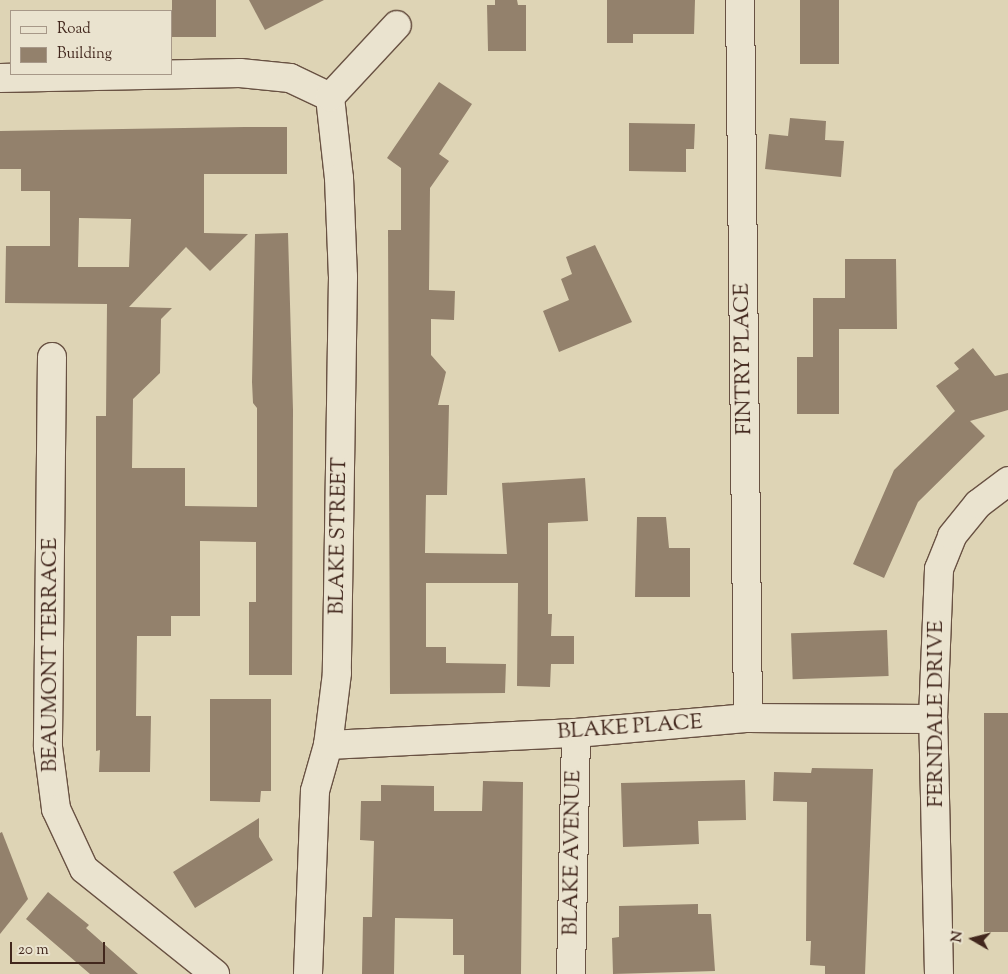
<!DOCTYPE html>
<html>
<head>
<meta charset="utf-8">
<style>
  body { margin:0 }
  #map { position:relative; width:1008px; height:974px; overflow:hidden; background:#ded4b5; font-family:"Sorts Mill Goudy",serif }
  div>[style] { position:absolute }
  .building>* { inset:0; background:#93816c; transform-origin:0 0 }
  .roads { filter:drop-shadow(1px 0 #695243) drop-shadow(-1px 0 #695243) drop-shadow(0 1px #695243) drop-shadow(0 -1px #695243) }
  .minor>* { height:28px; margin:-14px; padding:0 14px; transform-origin:14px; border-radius:14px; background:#eae3cf }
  span { translate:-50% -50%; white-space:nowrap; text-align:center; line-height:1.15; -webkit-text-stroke:5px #eae3cf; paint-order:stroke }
  .street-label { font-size:21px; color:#42271d }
  .legend { position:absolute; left:10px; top:10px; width:162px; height:65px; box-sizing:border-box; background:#eae3cf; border:1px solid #a79888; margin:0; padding:6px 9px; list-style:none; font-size:15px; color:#42271d }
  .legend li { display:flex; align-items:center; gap:10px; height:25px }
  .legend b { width:25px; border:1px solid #a79888 }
  .north { position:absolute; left:948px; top:914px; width:50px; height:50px; -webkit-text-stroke:4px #eae3cf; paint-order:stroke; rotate:278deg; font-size:14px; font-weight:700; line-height:20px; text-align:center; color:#42271d }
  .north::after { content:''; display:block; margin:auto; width:18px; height:22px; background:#42271d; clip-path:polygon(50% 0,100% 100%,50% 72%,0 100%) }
  .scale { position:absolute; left:10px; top:942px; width:95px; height:22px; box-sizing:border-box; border:2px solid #42271d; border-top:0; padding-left:6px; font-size:15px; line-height:18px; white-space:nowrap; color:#42271d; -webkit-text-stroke:4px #eae3cf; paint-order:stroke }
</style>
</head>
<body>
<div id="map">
  <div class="building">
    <i style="left:172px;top:0;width:44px;height:37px"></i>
    <i style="clip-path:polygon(249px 0,324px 0,265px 30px)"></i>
    <i style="clip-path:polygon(495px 0,517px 0,518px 5px,526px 5px,526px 51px,488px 51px,487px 5px,495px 5px)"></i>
    <i style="clip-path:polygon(607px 0,695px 0,694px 34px,633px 34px,633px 43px,607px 43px)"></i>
    <i style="left:800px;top:0;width:39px;height:64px"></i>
    <i style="clip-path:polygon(439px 82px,472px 104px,439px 154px,449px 161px,430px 188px,429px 290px,455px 291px,454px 320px,431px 319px,431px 355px,446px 372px,438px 405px,449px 405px,447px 495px,426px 495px,425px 553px,507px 554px,502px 483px,585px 478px,588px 521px,548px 523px,548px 614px,552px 614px,551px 636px,574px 636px,574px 664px,551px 664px,550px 687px,517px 686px,518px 583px,426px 583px,426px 647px,446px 647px,446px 663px,506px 664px,505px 693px,390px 694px,388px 230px,401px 230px,401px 168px,387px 158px)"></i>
    <i style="clip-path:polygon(790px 118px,826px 121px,825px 140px,844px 141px,841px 177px,765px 169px,769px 134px,788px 136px)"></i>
    <i style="clip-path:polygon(629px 123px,695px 124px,694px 149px,686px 149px,686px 172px,629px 171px)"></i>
    <i style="clip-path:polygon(evenodd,245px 127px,287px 127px,287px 174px,204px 174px,204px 233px,248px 234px,210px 271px,186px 247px,129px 307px,172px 308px,161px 319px,160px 373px,133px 399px,132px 468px,185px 468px,185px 506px,257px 507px,257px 408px,253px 403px,252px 382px,255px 234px,288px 233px,293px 410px,292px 675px,249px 675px,249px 602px,256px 602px,256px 542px,200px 541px,200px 616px,171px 616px,171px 636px,137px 636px,136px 716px,151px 716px,150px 772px,99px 772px,100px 750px,96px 751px,96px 416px,106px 416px,107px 304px,5px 303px,6px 246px,50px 246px,50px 191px,21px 191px,21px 169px,0 169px,0 131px,245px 127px,79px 218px,131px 219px,129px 267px,78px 267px,79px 218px)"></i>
    <i style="clip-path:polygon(595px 245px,632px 322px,559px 352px,543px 311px,569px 300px,561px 279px,572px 274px,566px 257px)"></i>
    <i style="clip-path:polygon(845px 259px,896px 259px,897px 329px,839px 329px,839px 414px,797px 414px,797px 357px,813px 357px,813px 298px,845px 298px)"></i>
    <i style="clip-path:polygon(973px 348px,995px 376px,1008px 373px,1008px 410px,970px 421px,985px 436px,918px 502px,884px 578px,853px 564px,894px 470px,955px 411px,936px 386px,959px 369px,954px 363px)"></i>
    <i style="clip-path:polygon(637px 517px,666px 517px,669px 548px,690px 548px,690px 597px,635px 597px)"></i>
    <i style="left:887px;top:630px;width:46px;height:96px;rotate:88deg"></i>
    <i style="clip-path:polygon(210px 699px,271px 699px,271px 791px,261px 791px,260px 802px,210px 801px)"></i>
    <i style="left:984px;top:713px;width:24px;height:219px"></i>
    <i style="clip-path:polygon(812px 768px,873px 769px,865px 974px,825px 974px,825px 966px,810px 965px,811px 941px,806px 941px,807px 802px,773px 801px,774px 772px,811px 773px)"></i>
    <i style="clip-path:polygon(745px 780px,746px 820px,698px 821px,699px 844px,623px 847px,621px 783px)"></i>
    <i style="clip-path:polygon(483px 781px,523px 782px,521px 974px,464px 974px,464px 955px,453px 955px,453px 919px,395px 918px,394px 974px,362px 974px,363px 917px,372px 917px,374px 841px,360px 840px,361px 801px,381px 801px,381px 785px,434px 786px,434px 811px,482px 811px)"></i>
    <i style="clip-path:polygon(259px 818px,259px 837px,273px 860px,195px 908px,173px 872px)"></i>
    <i style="clip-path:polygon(2px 832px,28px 899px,0 934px,0 833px)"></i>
    <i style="clip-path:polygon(48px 892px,89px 925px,86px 928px,138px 974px,90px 974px,26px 919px)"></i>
    <i style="clip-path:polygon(698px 904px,698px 914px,711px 914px,715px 971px,613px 974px,612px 938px,619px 937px,619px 906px)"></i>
  </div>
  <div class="roads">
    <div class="minor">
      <i style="left:740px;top:0;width:718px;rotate:89.36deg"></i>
      <i style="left:0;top:78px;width:240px;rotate:-1.2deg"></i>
      <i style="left:240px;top:73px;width:50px;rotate:5.7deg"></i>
      <i style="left:290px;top:78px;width:44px;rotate:25.4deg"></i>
      <i style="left:330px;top:97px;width:81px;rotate:83.7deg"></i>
      <i style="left:339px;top:178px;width:99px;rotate:87.7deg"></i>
      <i style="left:343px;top:277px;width:396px;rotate:90.9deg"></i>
      <i style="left:337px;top:673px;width:73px;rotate:97.1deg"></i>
      <i style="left:328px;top:745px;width:48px;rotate:105.8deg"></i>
      <i style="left:315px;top:791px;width:183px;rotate:92.2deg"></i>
      <i style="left:330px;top:97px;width:98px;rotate:-47.1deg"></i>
      <i style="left:52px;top:357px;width:390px;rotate:90.6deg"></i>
      <i style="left:48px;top:747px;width:63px;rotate:82.6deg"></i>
      <i style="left:56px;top:809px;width:66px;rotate:65deg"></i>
      <i style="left:84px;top:869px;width:168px;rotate:38.7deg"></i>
      <i style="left:328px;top:745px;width:248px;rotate:-2.8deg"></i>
      <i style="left:576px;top:733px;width:173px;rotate:-5deg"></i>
      <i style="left:748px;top:718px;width:185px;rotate:0.3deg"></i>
      <i style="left:571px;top:974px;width:241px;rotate:-88.8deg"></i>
      <i style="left:939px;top:974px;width:255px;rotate:-91.3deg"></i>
      <i style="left:933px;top:719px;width:150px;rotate:-87.7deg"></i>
      <i style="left:939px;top:569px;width:35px;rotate:-68deg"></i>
      <i style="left:952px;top:536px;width:41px;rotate:-50.9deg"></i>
      <i style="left:978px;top:504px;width:38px;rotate:-37deg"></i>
    </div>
  </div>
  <div class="street-label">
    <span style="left:744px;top:359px;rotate:-91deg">FINTRY PLACE</span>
    <span style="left:339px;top:536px;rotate:-89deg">BLAKE STREET</span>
    <span style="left:51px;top:655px;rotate:-90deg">BEAUMONT TERRACE</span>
    <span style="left:937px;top:714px;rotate:-90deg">FERNDALE DRIVE</span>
    <span style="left:630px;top:728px;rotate:-4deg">BLAKE PLACE</span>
    <span style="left:573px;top:853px;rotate:-89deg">BLAKE AVENUE</span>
  </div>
  <ul class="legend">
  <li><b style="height:6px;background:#eae3cf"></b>Road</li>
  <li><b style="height:14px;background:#93816c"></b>Building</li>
  </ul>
  <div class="north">N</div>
  <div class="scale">20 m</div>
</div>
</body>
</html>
